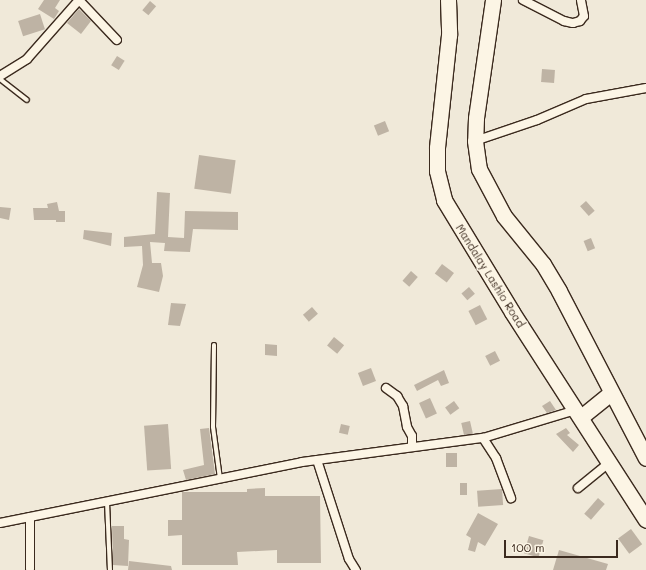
<!DOCTYPE html>
<html>
<head>
<meta charset="utf-8">
<style>
  body { margin:0 }
  #map { position:relative; width:646px; height:570px; overflow:hidden; background:#f0e9d9; font-family:Mali,sans-serif }
  div>[style] { position:absolute }
  .building>* { inset:0; background:#beb3a4; transform-origin:0 0 }
  .roads { filter:drop-shadow(1px 0 #3b2a1e) drop-shadow(-1px 0 #3b2a1e) drop-shadow(0 1px #3b2a1e) drop-shadow(0 -1px #3b2a1e) }
  .lane>* { height:4px; margin:-2px; padding:0 2px; transform-origin:2px; border-radius:2px; background:#fcf5e5 }
  .street>* { height:8px; margin:-4px; padding:0 4px; transform-origin:4px; border-radius:4px; background:#fcf5e5 }
  .highway>* { height:15px; margin:-7.5px; padding:0 7.5px; transform-origin:7.5px; border-radius:7.5px; background:#fcf5e5 }
  span { translate:-50% -50%; white-space:nowrap; text-align:center; line-height:1.15; -webkit-text-stroke:3px #fcf5e5; paint-order:stroke }
  .street-label { font-size:11px; color:#3b2a1e }
  .scale { position:absolute; left:504px; top:540px; width:114px; height:18px; box-sizing:border-box; border:2px solid #3b2a1e; border-top:0; padding-left:5px; font-size:12px; line-height:14px; white-space:nowrap; color:#3b2a1e; -webkit-text-stroke:3px #fcf5e5; paint-order:stroke }
</style>
</head>
<body>
<div id="map">
  <div class="building">
    <i style="clip-path:polygon(44px 0,60px 0,55px 8px,59px 11px,54px 19px,38px 9px)"></i>
    <i style="left:150px;top:1px;width:8px;height:12px;rotate:40deg"></i>
    <i style="clip-path:polygon(79px 9px,91px 21px,81px 34px,67px 23px)"></i>
    <i style="left:40px;top:14px;width:16px;height:23px;rotate:72deg"></i>
    <i style="left:117px;top:56px;width:9px;height:11px;rotate:32deg"></i>
    <i style="left:542px;top:69px;width:13px;height:13px;rotate:4deg"></i>
    <i style="left:385px;top:121px;width:11px;height:12px;rotate:68deg"></i>
    <i style="left:199px;top:155px;width:37px;height:34px;rotate:8deg"></i>
    <i style="clip-path:polygon(157px 192px,170px 193px,168px 237px,184px 238px,185px 211px,238px 212px,238px 230px,193px 229px,190px 252px,164px 251px,165px 243px,150px 242px,152px 263px,161px 263px,163px 276px,159px 292px,137px 287px,143px 265px,142px 246px,124px 247px,124px 237px,155px 234px)"></i>
    <i style="left:586px;top:201px;width:13px;height:8px;rotate:48deg"></i>
    <i style="clip-path:polygon(57px 202px,59px 211px,65px 211px,65px 222px,56px 222px,56px 220px,34px 220px,33px 208px,48px 208px,47px 204px)"></i>
    <i style="clip-path:polygon(0 207px,11px 208px,9px 220px,0 218px)"></i>
    <i style="clip-path:polygon(84px 230px,112px 233px,111px 246px,83px 239px)"></i>
    <i style="left:591px;top:238px;width:11px;height:8px;rotate:68deg"></i>
    <i style="left:442px;top:264px;width:15px;height:12px;rotate:37deg"></i>
    <i style="left:411px;top:271px;width:9px;height:13px;rotate:41deg"></i>
    <i style="left:469px;top:287px;width:9px;height:10px;rotate:49deg"></i>
    <i style="clip-path:polygon(171px 303px,186px 304px,180px 326px,168px 325px)"></i>
    <i style="left:480px;top:305px;width:16px;height:13px;rotate:63deg"></i>
    <i style="left:312px;top:307px;width:9px;height:12px;rotate:49deg"></i>
    <i style="left:334px;top:337px;width:13px;height:11px;rotate:39deg"></i>
    <i style="clip-path:polygon(265px 344px,277px 345px,277px 356px,265px 355px)"></i>
    <i style="left:495px;top:351px;width:11px;height:11px;rotate:63deg"></i>
    <i style="left:371px;top:368px;width:14px;height:14px;rotate:69deg"></i>
    <i style="clip-path:polygon(444px 370px,449px 383px,441px 386px,438px 380px,417px 391px,414px 385px)"></i>
    <i style="left:430px;top:398px;width:17px;height:12px;rotate:66deg"></i>
    <i style="left:454px;top:401px;width:9px;height:11px;rotate:54deg"></i>
    <i style="clip-path:polygon(550px 401px,556px 410px,547px 413px,542px 406px)"></i>
    <i style="left:470px;top:421px;width:13px;height:9px;rotate:77deg"></i>
    <i style="left:168px;top:424px;width:45px;height:24px;rotate:86deg"></i>
    <i style="left:341px;top:424px;width:9px;height:9px;rotate:13deg"></i>
    <i style="clip-path:polygon(209px 428px,215px 474px,186px 480px,183px 470px,204px 465px,200px 429px)"></i>
    <i style="clip-path:polygon(566px 428px,570px 433px,567px 435px,579px 445px,573px 452px,556px 434px)"></i>
    <i style="left:446px;top:453px;width:11px;height:14px"></i>
    <i style="left:460px;top:483px;width:7px;height:12px"></i>
    <i style="clip-path:polygon(265px 488px,265px 496px,320px 496px,321px 563px,277px 563px,277px 550px,237px 552px,238px 565px,182px 565px,182px 535px,168px 536px,168px 520px,182px 520px,182px 492px,247px 492px,247px 489px)"></i>
    <i style="left:502px;top:489px;width:16px;height:25px;rotate:86deg"></i>
    <i style="left:598px;top:498px;width:9px;height:21px;rotate:41deg"></i>
    <i style="clip-path:polygon(478px 513px,498px 524px,485px 546px,478px 542px,475px 552px,468px 550px,471px 538px,466px 535px)"></i>
    <i style="clip-path:polygon(112px 526px,124px 526px,124px 539px,129px 540px,128px 566px,113px 565px)"></i>
    <i style="left:631px;top:529px;width:19px;height:16px;rotate:54deg"></i>
    <i style="left:529px;top:536px;width:15px;height:18px;rotate:16deg"></i>
    <i style="clip-path:polygon(559px 550px,608px 564px,606px 570px,553px 570px)"></i>
    <i style="clip-path:polygon(129px 561px,171px 566px,172px 570px,128px 570px)"></i>
  </div>
  <div class="roads">
    <div class="lane">
      <i style="left:0;top:79px;width:34px;rotate:38deg"></i>
      <i style="left:214px;top:345px;width:82px;rotate:90.7deg"></i>
      <i style="left:213px;top:427px;width:52px;rotate:82.3deg"></i>
      <i style="left:107px;top:502px;width:68px;rotate:87.5deg"></i>
    </div>
    <div class="street">
      <i style="left:79px;top:0;width:55px;rotate:46.5deg"></i>
      <i style="left:523px;top:0;width:46px;rotate:27.1deg"></i>
      <i style="left:564px;top:21px;width:9px;rotate:13deg"></i>
      <i style="left:573px;top:23px;width:7px;rotate:-16deg"></i>
      <i style="left:580px;top:21px;width:6px;rotate:-51deg"></i>
      <i style="left:584px;top:16px;width:16px;rotate:-101deg"></i>
      <i style="left:0;top:76px;width:32px;rotate:-32deg"></i>
      <i style="left:27px;top:59px;width:79px;rotate:-48.6deg"></i>
      <i style="left:475px;top:141px;width:65px;rotate:-18.7deg"></i>
      <i style="left:537px;top:120px;width:53px;rotate:-23.2deg"></i>
      <i style="left:586px;top:99px;width:61px;rotate:-10.4deg"></i>
      <i style="left:386px;top:388px;width:14px;rotate:36deg"></i>
      <i style="left:397px;top:396px;width:12px;rotate:59deg"></i>
      <i style="left:403px;top:406px;width:21px;rotate:79deg"></i>
      <i style="left:407px;top:427px;width:10px;rotate:61deg"></i>
      <i style="left:412px;top:436px;width:10px;rotate:90deg"></i>
      <i style="left:483px;top:438px;width:24px;rotate:57deg"></i>
      <i style="left:496px;top:458px;width:43px;rotate:69.4deg"></i>
      <i style="left:317px;top:460px;width:104px;rotate:72.1deg"></i>
      <i style="left:349px;top:559px;width:13px;rotate:58deg"></i>
      <i style="left:578px;top:488px;width:41px;rotate:-39.1deg"></i>
      <i style="left:30px;top:517px;width:52px;rotate:90deg"></i>
      <i style="left:0;top:523px;width:308px;rotate:-11.4deg"></i>
      <i style="left:302px;top:462px;width:183px;rotate:-7.6deg"></i>
      <i style="left:483px;top:438px;width:97px;rotate:-16.8deg"></i>
    </div>
    <div class="highway">
      <i style="left:448px;top:0;width:35px;rotate:88deg"></i>
      <i style="left:449px;top:35px;width:114px;rotate:96.1deg"></i>
      <i style="left:437px;top:148px;width:23px;rotate:90deg"></i>
      <i style="left:437px;top:171px;width:30px;rotate:76deg"></i>
      <i style="left:444px;top:200px;width:131px;rotate:58.7deg"></i>
      <i style="left:512px;top:312px;width:247px;rotate:57.2deg"></i>
      <i style="left:493px;top:0;width:119px;rotate:98.2deg"></i>
      <i style="left:476px;top:118px;width:23px;rotate:92deg"></i>
      <i style="left:475px;top:141px;width:28px;rotate:82deg"></i>
      <i style="left:479px;top:169px;width:53px;rotate:62deg"></i>
      <i style="left:504px;top:216px;width:62px;rotate:50.9deg"></i>
      <i style="left:543px;top:264px;width:31px;rotate:59deg"></i>
      <i style="left:559px;top:291px;width:188px;rotate:62.5deg"></i>
      <i style="left:581px;top:417px;width:38px;rotate:-39deg"></i>
    </div>
  </div>
  <div class="street-label">
    <span style="left:490px;top:276px;rotate:58deg">Mandalay Lashio Road</span>
  </div>
  <div class="scale">100 m</div>
</div>
</body>
</html>
